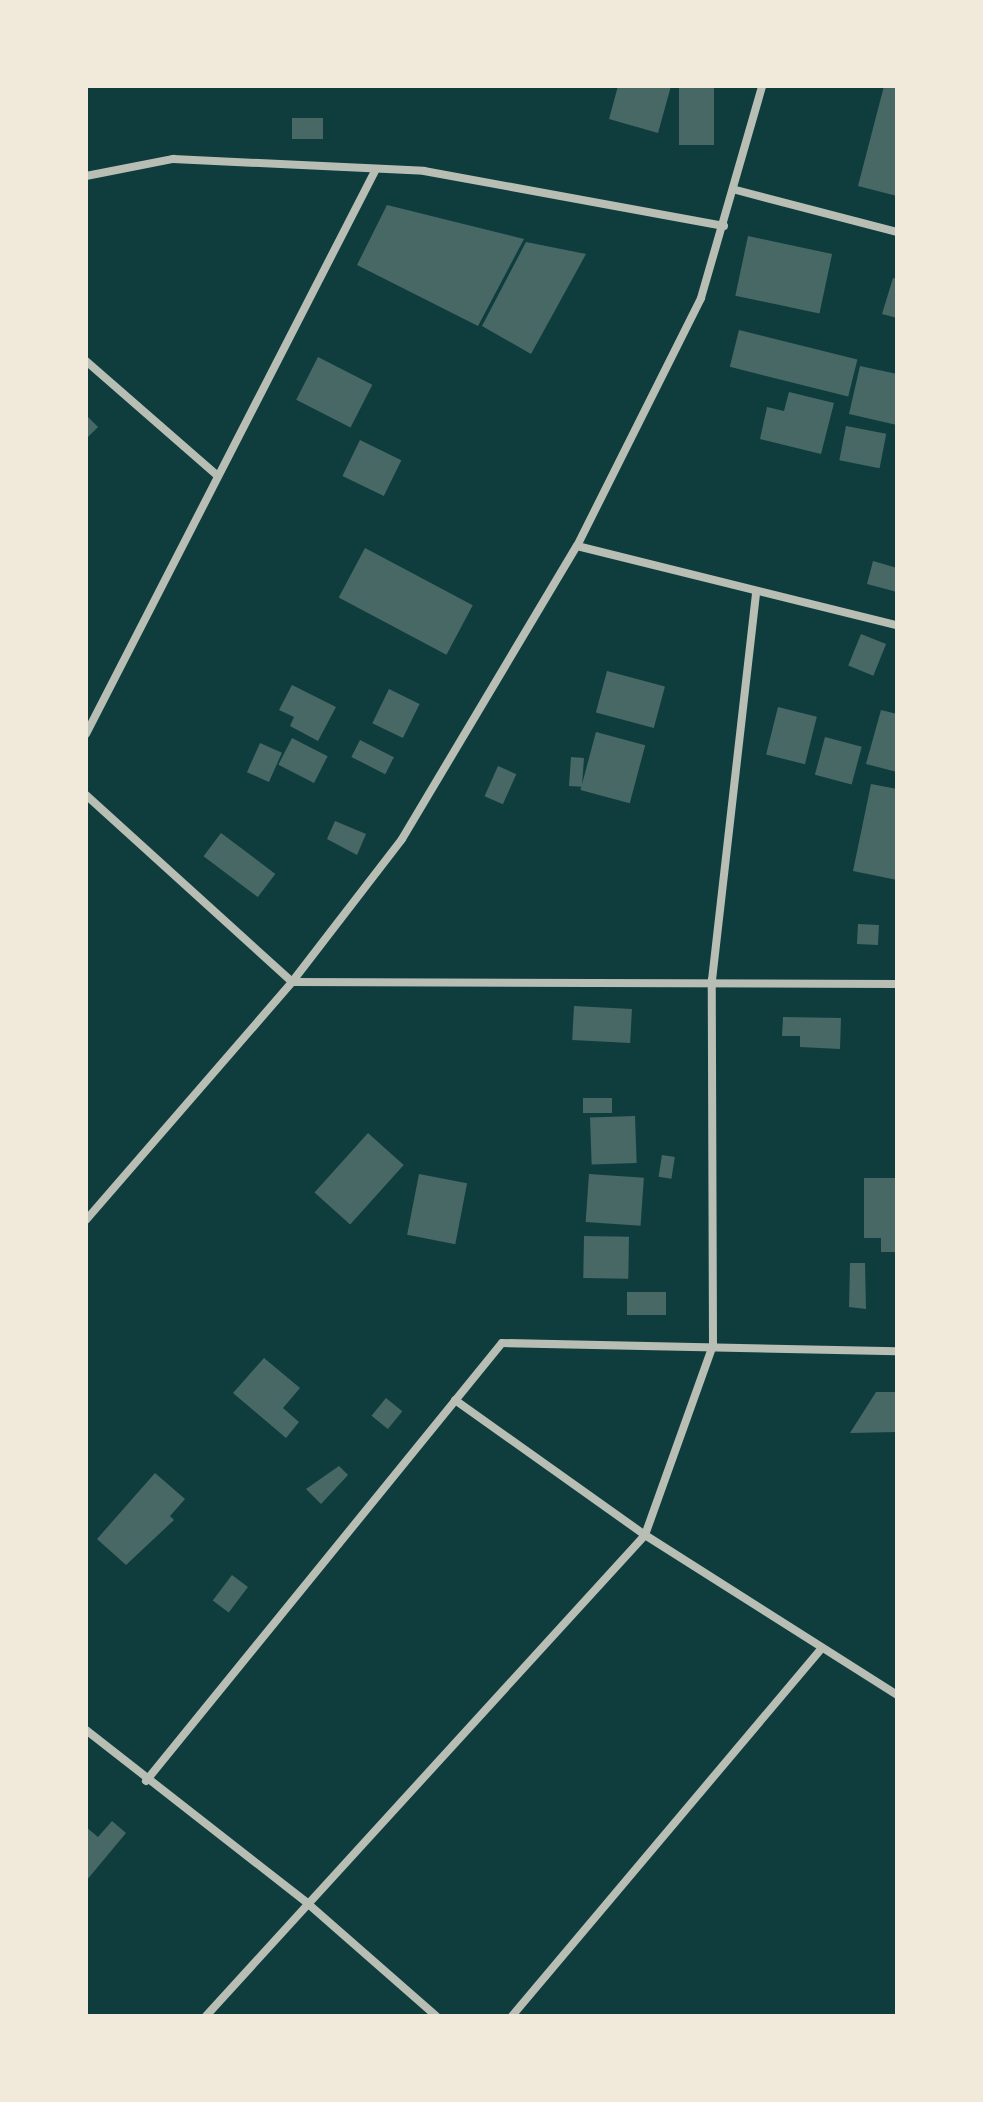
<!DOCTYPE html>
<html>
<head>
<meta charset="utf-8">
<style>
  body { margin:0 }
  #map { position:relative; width:983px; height:2102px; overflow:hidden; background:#0f3d3e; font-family:"Noto Sans",sans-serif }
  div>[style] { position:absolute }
  .building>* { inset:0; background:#486865; transform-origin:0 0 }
  .minor>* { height:8px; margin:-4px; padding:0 4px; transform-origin:4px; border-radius:4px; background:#b8beb3 }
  span { translate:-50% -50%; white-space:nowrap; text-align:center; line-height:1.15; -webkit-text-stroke:8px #f1e9da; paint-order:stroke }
  .frame { position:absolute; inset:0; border:88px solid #f1e9da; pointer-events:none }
</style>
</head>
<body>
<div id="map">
  <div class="building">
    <i style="clip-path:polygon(618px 86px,671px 86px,658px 133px,609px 119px)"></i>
    <i style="left:679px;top:86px;width:35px;height:59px"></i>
    <i style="clip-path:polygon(884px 86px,897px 86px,897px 196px,858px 186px)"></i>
    <i style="left:292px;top:118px;width:31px;height:21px"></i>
    <i style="clip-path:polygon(387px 205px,524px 239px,478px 326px,357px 265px)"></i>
    <i style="left:748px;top:236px;width:86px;height:61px;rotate:12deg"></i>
    <i style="clip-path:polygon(526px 242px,586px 254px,531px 354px,482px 326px)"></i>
    <i style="clip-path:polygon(893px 278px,897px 279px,897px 318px,882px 314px)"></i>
    <i style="left:739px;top:330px;width:122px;height:38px;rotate:14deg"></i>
    <i style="left:318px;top:357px;width:61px;height:48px;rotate:27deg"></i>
    <i style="clip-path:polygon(860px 366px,897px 374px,897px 425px,849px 414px)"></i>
    <i style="clip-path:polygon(789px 392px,834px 403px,821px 454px,760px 439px,767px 407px,784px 411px)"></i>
    <i style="clip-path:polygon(86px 415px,98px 427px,86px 439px)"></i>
    <i style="left:846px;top:426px;width:41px;height:35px;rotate:11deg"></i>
    <i style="left:360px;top:440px;width:46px;height:40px;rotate:26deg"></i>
    <i style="left:365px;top:548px;width:122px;height:56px;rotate:28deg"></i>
    <i style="clip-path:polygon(873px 561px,897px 568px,897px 592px,867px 584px)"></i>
    <i style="left:861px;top:634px;width:27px;height:34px;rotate:22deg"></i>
    <i style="left:607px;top:671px;width:60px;height:43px;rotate:15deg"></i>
    <i style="clip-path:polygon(292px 685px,336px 707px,318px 741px,290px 726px,294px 717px,279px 710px)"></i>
    <i style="left:389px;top:689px;width:34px;height:38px;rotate:26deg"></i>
    <i style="left:778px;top:707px;width:40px;height:49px;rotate:14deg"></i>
    <i style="clip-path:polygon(881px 710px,897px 714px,897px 772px,866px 764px)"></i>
    <i style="left:596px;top:732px;width:51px;height:60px;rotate:15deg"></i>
    <i style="left:825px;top:737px;width:38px;height:39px;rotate:15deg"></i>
    <i style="left:292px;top:738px;width:40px;height:30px;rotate:27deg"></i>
    <i style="left:360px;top:740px;width:38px;height:19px;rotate:27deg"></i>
    <i style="left:260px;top:743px;width:24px;height:32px;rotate:24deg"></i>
    <i style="left:571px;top:757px;width:13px;height:29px;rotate:4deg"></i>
    <i style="left:498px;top:766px;width:20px;height:33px;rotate:24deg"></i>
    <i style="clip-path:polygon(871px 784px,897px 789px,897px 880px,853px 871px)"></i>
    <i style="clip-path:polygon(335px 821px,366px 834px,357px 855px,327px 839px)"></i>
    <i style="left:221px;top:833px;width:68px;height:29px;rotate:37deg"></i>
    <i style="left:858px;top:924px;width:21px;height:20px;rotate:3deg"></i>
    <i style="left:574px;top:1006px;width:58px;height:34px;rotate:3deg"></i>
    <i style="clip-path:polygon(783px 1017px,841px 1018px,840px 1049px,800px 1047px,800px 1036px,782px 1036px)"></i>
    <i style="left:583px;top:1098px;width:29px;height:15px"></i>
    <i style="left:635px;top:1116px;width:47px;height:45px;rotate:88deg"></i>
    <i style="left:368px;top:1133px;width:48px;height:80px;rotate:42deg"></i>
    <i style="left:662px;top:1155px;width:13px;height:22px;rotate:9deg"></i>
    <i style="left:419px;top:1174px;width:49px;height:62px;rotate:11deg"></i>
    <i style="left:589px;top:1174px;width:55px;height:48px;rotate:4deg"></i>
    <i style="clip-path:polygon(864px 1178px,897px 1178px,897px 1252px,881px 1252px,881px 1238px,864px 1238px)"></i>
    <i style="left:584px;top:1236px;width:45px;height:42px;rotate:1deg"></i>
    <i style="clip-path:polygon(850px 1263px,865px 1263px,866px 1309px,849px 1307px)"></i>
    <i style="left:627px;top:1292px;width:39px;height:23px"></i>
    <i style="clip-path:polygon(264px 1358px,300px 1388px,283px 1408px,299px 1422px,286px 1438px,233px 1393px)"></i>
    <i style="clip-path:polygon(876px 1392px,897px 1392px,897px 1432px,850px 1433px)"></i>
    <i style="left:386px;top:1398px;width:21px;height:23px;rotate:39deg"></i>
    <i style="clip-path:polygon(339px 1466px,348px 1475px,321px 1504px,306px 1489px)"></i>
    <i style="clip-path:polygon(155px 1473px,185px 1499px,170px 1516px,174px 1520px,126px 1565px,97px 1539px)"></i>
    <i style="left:232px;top:1575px;width:20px;height:32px;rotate:37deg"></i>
    <i style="clip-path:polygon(112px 1821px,126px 1833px,86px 1881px,86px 1827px,98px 1837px)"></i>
  </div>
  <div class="minor">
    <i style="left:86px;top:176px;width:89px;rotate:-11.1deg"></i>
    <i style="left:173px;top:159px;width:251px;rotate:2.7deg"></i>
    <i style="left:424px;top:171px;width:305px;rotate:10.4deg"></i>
    <i style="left:736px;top:190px;width:166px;rotate:14.6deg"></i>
    <i style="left:86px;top:361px;width:175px;rotate:41.1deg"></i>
    <i style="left:577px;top:546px;width:330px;rotate:13.9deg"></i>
    <i style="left:86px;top:734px;width:635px;rotate:-62.83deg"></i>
    <i style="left:86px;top:795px;width:278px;rotate:42.2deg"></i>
    <i style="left:292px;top:982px;width:605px;rotate:0.19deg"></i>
    <i style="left:86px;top:1220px;width:315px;rotate:-49.1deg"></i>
    <i style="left:292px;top:982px;width:180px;rotate:-52.4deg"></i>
    <i style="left:402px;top:839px;width:341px;rotate:-59.2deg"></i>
    <i style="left:577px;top:546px;width:277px;rotate:-63.4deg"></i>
    <i style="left:701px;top:298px;width:221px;rotate:-73.9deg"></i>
    <i style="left:455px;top:1400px;width:233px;rotate:35.4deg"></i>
    <i style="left:645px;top:1535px;width:299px;rotate:32.4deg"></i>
    <i style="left:86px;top:1730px;width:279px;rotate:38deg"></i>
    <i style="left:306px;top:1902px;width:173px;rotate:41.2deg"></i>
    <i style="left:146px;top:1781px;width:564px;rotate:-50.9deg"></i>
    <i style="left:502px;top:1343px;width:395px;rotate:1.2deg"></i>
    <i style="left:206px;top:2016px;width:651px;rotate:-47.61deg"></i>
    <i style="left:645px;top:1535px;width:202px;rotate:-70.3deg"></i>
    <i style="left:713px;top:1345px;width:365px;rotate:-90.2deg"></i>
    <i style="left:712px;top:980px;width:391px;rotate:-83.5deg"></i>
    <i style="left:512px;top:2016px;width:481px;rotate:-49.9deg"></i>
  </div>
  <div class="frame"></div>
</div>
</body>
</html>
